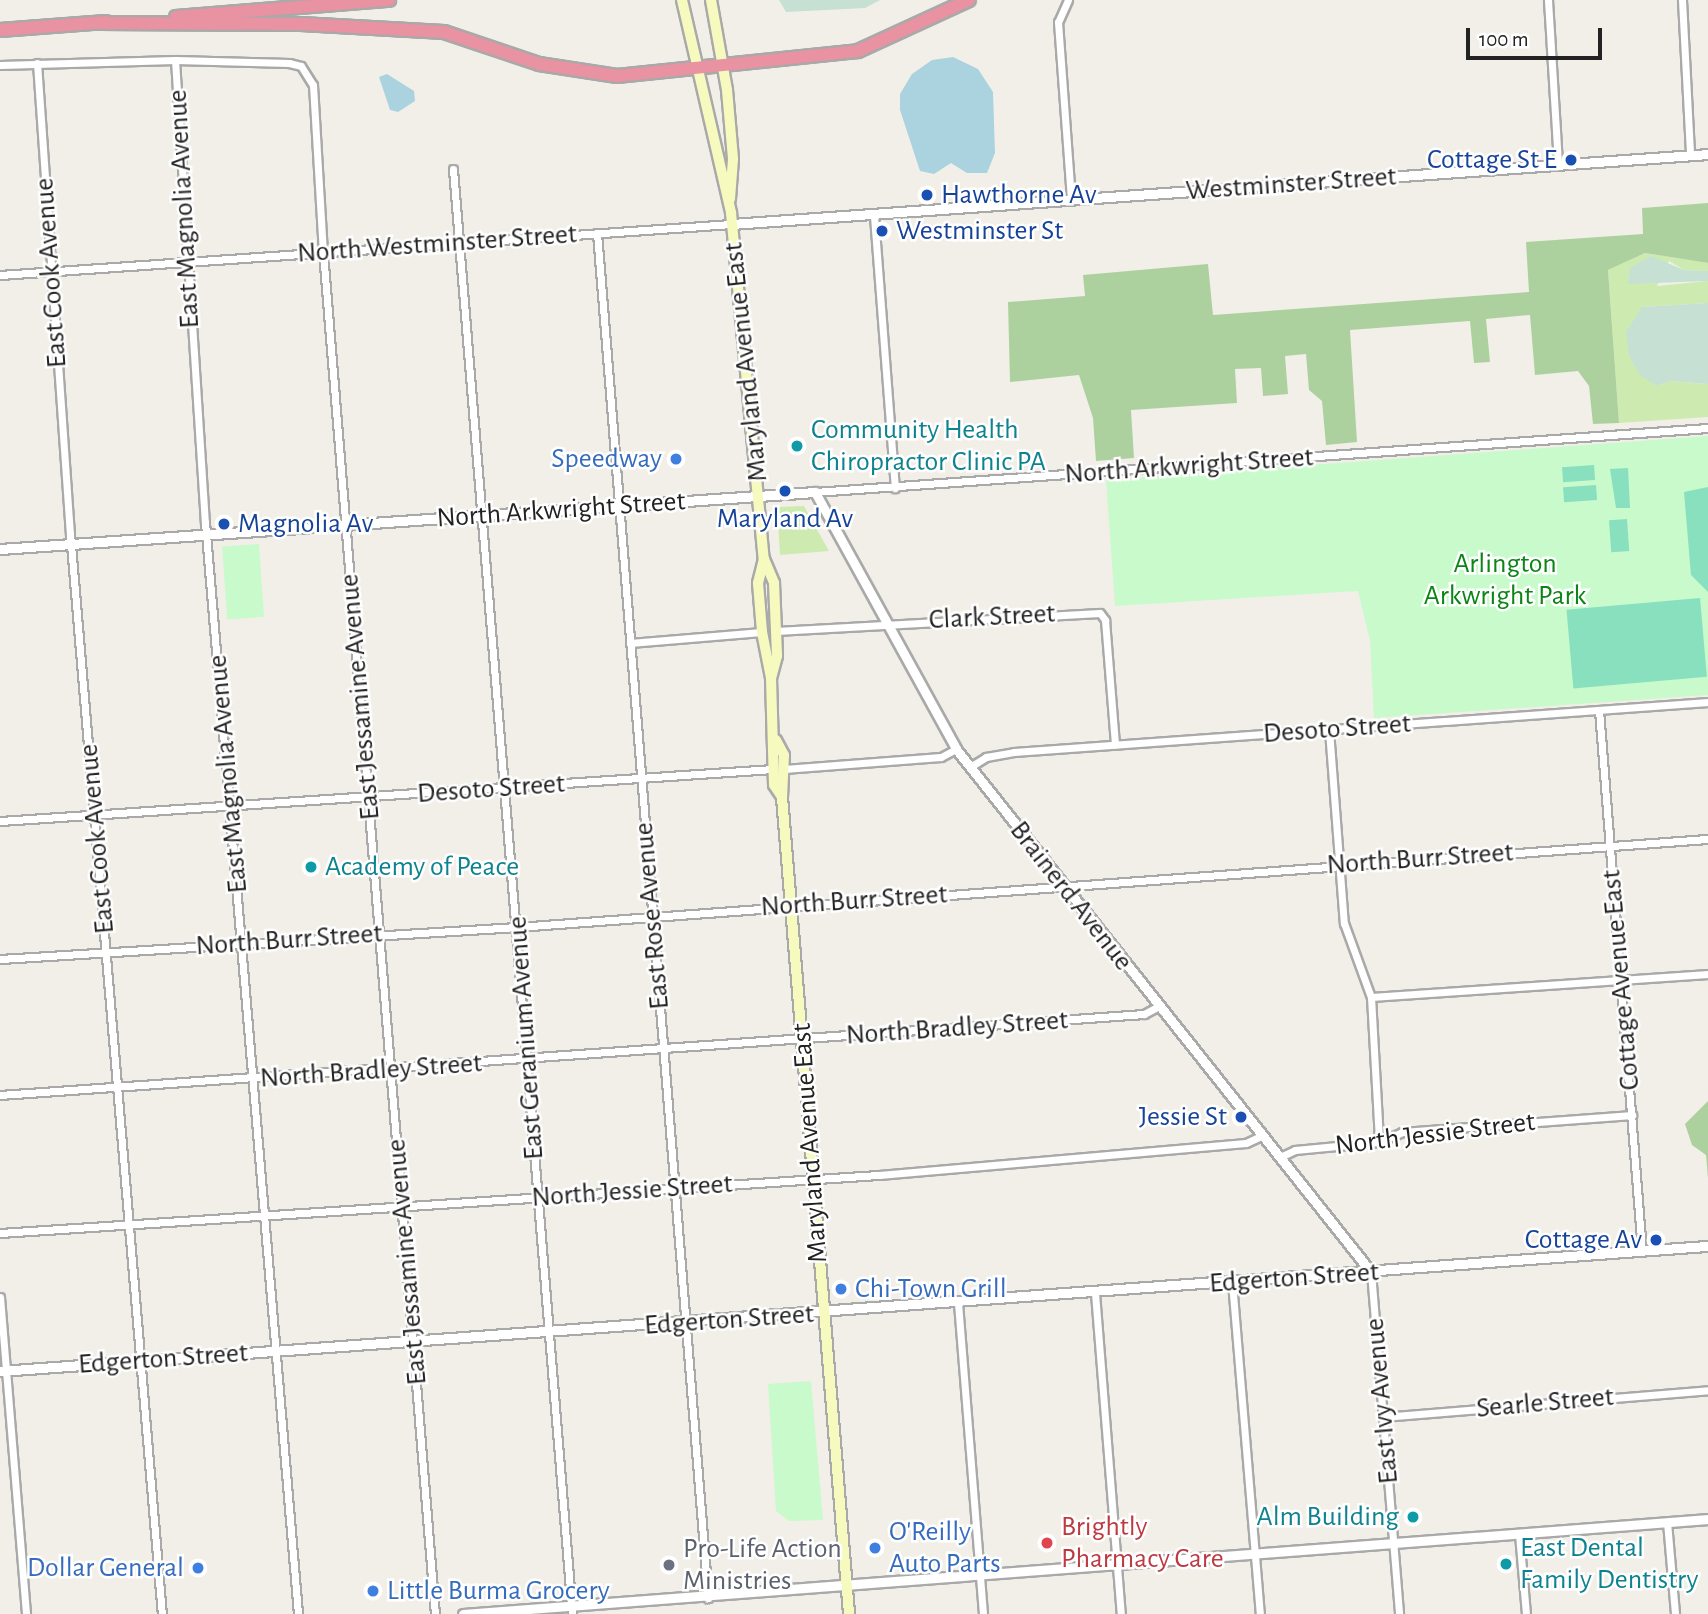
<!DOCTYPE html>
<html>
<head>
<meta charset="utf-8">
<style>
  body { margin:0 }
  #map { position:relative; width:1708px; height:1614px; overflow:hidden; background:#f2efe9; font-family:"Alegreya Sans",sans-serif }
  div>[style] { position:absolute }
  .grass>* { inset:0; background:#cdebb0 }
  .forest>* { inset:0; background:#add19e }
  .wetland>* { inset:0; background:#c6e0d4 }
  .park>* { inset:0; background:#c8facc; transform-origin:0 0 }
  .pitch>* { inset:0; background:#88e0be; transform-origin:0 0 }
  .water>* { inset:0; background:#aad3df }
  .roads { filter:drop-shadow(2px 0 #a9a9a9) drop-shadow(-2px 0 #a9a9a9) drop-shadow(0 2px #a9a9a9) drop-shadow(0 -2px #a9a9a9) }
  .minor>* { height:7px; margin:-3.5px; padding:0 3.5px; transform-origin:3.5px; border-radius:3.5px; background:#fff }
  .tertiary>* { height:9px; margin:-4.5px; padding:0 4.5px; transform-origin:4.5px; border-radius:4.5px; background:#fff }
  .secondary>* { height:10px; margin:-5px; padding:0 5px; transform-origin:5px; border-radius:5px; background:#f7fabf }
  .motorway>* { height:12px; margin:-6px; padding:0 6px; transform-origin:6px; border-radius:6px; background:#e892a2 }
  .dots>* { width:19px; height:19px; translate:-50% -50%; box-sizing:border-box; border:4px solid #fff; border-radius:50% }
  span { translate:-50% -50%; white-space:nowrap; text-align:center; line-height:1.15; -webkit-text-stroke:5px #fff; paint-order:stroke }
  .transit-label { font-size:28px; color:#164399 }
  .right { translate:-100% -50%; text-align:right }
  .left { translate:0 -50%; text-align:left }
  .street-label { font-size:28px; color:#222 }
  .culture-label { font-size:28px; color:#0d838f }
  .shop-label { font-size:28px; color:#366cbe }
  .park-label { font-size:28px; color:#0c8416 }
  .health-label { font-size:28px; color:#be3a42 }
  .worship-label { font-size:28px; color:#5b616d }
  .scale { position:absolute; left:1466px; top:28px; width:136px; height:32px; box-sizing:border-box; border:4px solid #222; border-top:0; padding-left:9px; font-size:21px; line-height:24px; white-space:nowrap; color:#222; -webkit-text-stroke:5px #fff; paint-order:stroke }
</style>
</head>
<body>
<div id="map">
  <div class="grass">
    <i style="clip-path:polygon(1645px 253px,1708px 263px,1708px 271px,1684px 270px,1669px 261px,1657px 286px,1708px 281px,1708px 303px,1642px 307px,1657px 386px,1670px 381px,1708px 384px,1708px 417px,1619px 423px,1608px 270px)"></i>
    <i style="clip-path:polygon(804px 506px,829px 551px,780px 555px,777px 507px)"></i>
  </div>
  <div class="forest">
    <i style="clip-path:polygon(1708px 203px,1708px 263px,1645px 253px,1608px 270px,1619px 423px,1593px 424px,1589px 386px,1578px 371px,1535px 375px,1530px 315px,1486px 319px,1490px 362px,1474px 363px,1470px 321px,1350px 330px,1357px 442px,1326px 445px,1322px 401px,1309px 390px,1306px 354px,1285px 356px,1288px 394px,1263px 396px,1261px 368px,1235px 369px,1237px 403px,1131px 410px,1134px 458px,1096px 461px,1093px 418px,1079px 375px,1010px 382px,1008px 302px,1085px 296px,1083px 275px,1208px 264px,1213px 315px,1529px 292px,1526px 242px,1643px 234px,1642px 208px)"></i>
    <i style="clip-path:polygon(1708px 1101px,1708px 1178px,1706px 1155px,1692px 1145px,1685px 1124px)"></i>
  </div>
  <div class="wetland">
    <i style="clip-path:polygon(779px 0,880px 0,865px 8px,786px 12px)"></i>
    <i style="clip-path:polygon(1651px 256px,1684px 270px,1708px 271px,1708px 281px,1628px 284px,1630px 268px)"></i>
    <i style="clip-path:polygon(1708px 303px,1708px 384px,1670px 381px,1657px 386px,1641px 376px,1629px 356px,1626px 332px,1642px 307px)"></i>
  </div>
  <div class="park">
    <i style="clip-path:polygon(1708px 436px,1708px 695px,1374px 718px,1370px 641px,1358px 591px,1115px 606px,1106px 480px)"></i>
    <i style="left:259px;top:544px;width:73px;height:37px;rotate:86deg"></i>
    <i style="clip-path:polygon(811px 1381px,823px 1520px,789px 1521px,776px 1511px,768px 1384px)"></i>
  </div>
  <div class="pitch">
    <i style="left:1594px;top:465px;width:15px;height:32px;rotate:86deg"></i>
    <i style="clip-path:polygon(1628px 468px,1630px 508px,1616px 508px,1610px 469px)"></i>
    <i style="left:1596px;top:485px;width:15px;height:33px;rotate:86deg"></i>
    <i style="clip-path:polygon(1708px 487px,1708px 592px,1691px 575px,1684px 492px)"></i>
    <i style="left:1627px;top:519px;width:32px;height:18px;rotate:86deg"></i>
    <i style="left:1700px;top:598px;width:79px;height:134px;rotate:85deg"></i>
  </div>
  <div class="water">
    <i style="clip-path:polygon(953px 57px,978px 69px,993px 92px,995px 153px,987px 173px,967px 173px,951px 163px,934px 174px,920px 171px,900px 110px,900px 94px,912px 74px,932px 60px)"></i>
    <i style="clip-path:polygon(387px 74px,414px 91px,415px 101px,398px 112px,390px 110px,379px 77px)"></i>
  </div>
  <div class="roads">
    <div class="minor">
      <i style="left:1068px;top:0;width:24px;rotate:114deg"></i>
      <i style="left:1058px;top:22px;width:178px;rotate:85.8deg"></i>
      <i style="left:1548px;top:0;width:164px;rotate:86.5deg"></i>
      <i style="left:1682px;top:0;width:155px;rotate:87deg"></i>
      <i style="left:175px;top:60px;width:463px;rotate:86.3deg"></i>
      <i style="left:205px;top:522px;width:1096px;rotate:85.13deg"></i>
      <i style="left:37px;top:63px;width:471px;rotate:86deg"></i>
      <i style="left:70px;top:533px;width:1085px;rotate:85.14deg"></i>
      <i style="left:0;top:65px;width:175px;rotate:-1.6deg"></i>
      <i style="left:175px;top:60px;width:114px;rotate:1.5deg"></i>
      <i style="left:289px;top:63px;width:12px;rotate:14deg"></i>
      <i style="left:301px;top:66px;width:22px;rotate:58deg"></i>
      <i style="left:313px;top:85px;width:167px;rotate:86.6deg"></i>
      <i style="left:323px;top:252px;width:1367px;rotate:85.3deg"></i>
      <i style="left:453px;top:169px;width:1450px;rotate:85.29deg"></i>
      <i style="left:874px;top:216px;width:273px;rotate:85.6deg"></i>
      <i style="left:597px;top:233px;width:1370px;rotate:85.35deg"></i>
      <i style="left:0;top:275px;width:734px;rotate:-3.99deg"></i>
      <i style="left:815px;top:492px;width:895px;rotate:-4.1deg"></i>
      <i style="left:776px;top:631px;width:324px;rotate:-3.2deg"></i>
      <i style="left:1100px;top:613px;width:9px;rotate:54deg"></i>
      <i style="left:1105px;top:620px;width:125px;rotate:85.4deg"></i>
      <i style="left:630px;top:643px;width:132px;rotate:-4.8deg"></i>
      <i style="left:1599px;top:710px;width:543px;rotate:85.46deg"></i>
      <i style="left:1329px;top:730px;width:194px;rotate:85.6deg"></i>
      <i style="left:1344px;top:923px;width:79px;rotate:70deg"></i>
      <i style="left:1371px;top:997px;width:145px;rotate:86.8deg"></i>
      <i style="left:970px;top:767px;width:19px;rotate:-32deg"></i>
      <i style="left:986px;top:757px;width:28px;rotate:-10deg"></i>
      <i style="left:1014px;top:752px;width:696px;rotate:-4.12deg"></i>
      <i style="left:784px;top:769px;width:157px;rotate:-4.4deg"></i>
      <i style="left:941px;top:757px;width:17px;rotate:-28deg"></i>
      <i style="left:0;top:821px;width:774px;rotate:-3.85deg"></i>
      <i style="left:0;top:959px;width:518px;rotate:-3.54deg"></i>
      <i style="left:517px;top:927px;width:1194px;rotate:-4.23deg"></i>
      <i style="left:1371px;top:997px;width:338px;rotate:-3.9deg"></i>
      <i style="left:0;top:1095px;width:1147px;rotate:-4.05deg"></i>
      <i style="left:1144px;top:1014px;width:17px;rotate:-28deg"></i>
      <i style="left:1280px;top:1157px;width:17px;rotate:-25deg"></i>
      <i style="left:1295px;top:1150px;width:84px;rotate:-5.4deg"></i>
      <i style="left:1379px;top:1142px;width:25px;rotate:-23deg"></i>
      <i style="left:1402px;top:1132px;width:231px;rotate:-4.2deg"></i>
      <i style="left:0;top:1233px;width:881px;rotate:-3.78deg"></i>
      <i style="left:879px;top:1175px;width:368px;rotate:-5deg"></i>
      <i style="left:1246px;top:1143px;width:19px;rotate:-25deg"></i>
      <i style="left:1371px;top:1272px;width:343px;rotate:85.3deg"></i>
      <i style="left:1232px;top:1282px;width:333px;rotate:85.2deg"></i>
      <i style="left:1095px;top:1293px;width:322px;rotate:85.4deg"></i>
      <i style="left:0;top:1297px;width:318px;rotate:85.3deg"></i>
      <i style="left:958px;top:1303px;width:312px;rotate:85.4deg"></i>
      <i style="left:1383px;top:1417px;width:326px;rotate:-4.7deg"></i>
      <i style="left:1667px;top:1522px;width:92px;rotate:85deg"></i>
      <i style="left:1519px;top:1534px;width:80px;rotate:85deg"></i>
    </div>
    <div class="tertiary">
      <i style="left:732px;top:224px;width:979px;rotate:-4.1deg"></i>
      <i style="left:0;top:549px;width:817px;rotate:-4deg"></i>
      <i style="left:815px;top:492px;width:293px;rotate:61.2deg"></i>
      <i style="left:956px;top:749px;width:668px;rotate:51.57deg"></i>
      <i style="left:0;top:1371px;width:1713px;rotate:-4.19deg"></i>
      <i style="left:463px;top:1614px;width:1249px;rotate:-4.36deg"></i>
    </div>
    <div class="secondary">
      <i style="left:682px;top:0;width:219px;rotate:77deg"></i>
      <i style="left:731px;top:213px;width:348px;rotate:84.6deg"></i>
      <i style="left:764px;top:559px;width:26px;rotate:67deg"></i>
      <i style="left:774px;top:583px;width:73px;rotate:87.6deg"></i>
      <i style="left:777px;top:656px;width:23px;rotate:105deg"></i>
      <i style="left:711px;top:0;width:91px;rotate:79.9deg"></i>
      <i style="left:727px;top:90px;width:69px;rotate:85deg"></i>
      <i style="left:733px;top:159px;width:40px;rotate:94.3deg"></i>
      <i style="left:764px;top:559px;width:25px;rotate:104deg"></i>
      <i style="left:758px;top:583px;width:49px;rotate:85.3deg"></i>
      <i style="left:762px;top:632px;width:47px;rotate:78.9deg"></i>
      <i style="left:771px;top:678px;width:107px;rotate:88.4deg"></i>
      <i style="left:774px;top:785px;width:14px;rotate:56deg"></i>
      <i style="left:776px;top:740px;width:17px;rotate:62deg"></i>
      <i style="left:784px;top:755px;width:42px;rotate:92.7deg"></i>
      <i style="left:782px;top:797px;width:820px;rotate:85.31deg"></i>
    </div>
    <div class="motorway">
      <i style="left:176px;top:17px;width:214px;rotate:-4.6deg"></i>
      <i style="left:99px;top:23px;width:202px;rotate:0.3deg"></i>
      <i style="left:301px;top:24px;width:143px;rotate:3.2deg"></i>
      <i style="left:444px;top:32px;width:100px;rotate:18.6deg"></i>
      <i style="left:539px;top:64px;width:79px;rotate:8.7deg"></i>
      <i style="left:617px;top:76px;width:242px;rotate:-5.9deg"></i>
      <i style="left:858px;top:51px;width:122px;rotate:-24.7deg"></i>
      <i style="left:0;top:30px;width:106px;rotate:-4.3deg"></i>
    </div>
  </div>
  <div class="dots">
    <i style="left:1571px;top:160px;background:#1a4fb4"></i>
    <i style="left:927px;top:195px;background:#1a4fb4"></i>
    <i style="left:882px;top:231px;background:#1a4fb4"></i>
    <i style="left:797px;top:446px;background:#0f9aa8"></i>
    <i style="left:676px;top:459px;background:#3f7fe0"></i>
    <i style="left:785px;top:491px;background:#1a4fb4"></i>
    <i style="left:224px;top:524px;background:#1a4fb4"></i>
    <i style="left:311px;top:867px;background:#0f9aa8"></i>
    <i style="left:1241px;top:1117px;background:#1a4fb4"></i>
    <i style="left:1656px;top:1240px;background:#1a4fb4"></i>
    <i style="left:841px;top:1289px;background:#3f7fe0"></i>
    <i style="left:1413px;top:1517px;background:#0f9aa8"></i>
    <i style="left:1047px;top:1543px;background:#e0444e"></i>
    <i style="left:875px;top:1548px;background:#3f7fe0"></i>
    <i style="left:1506px;top:1564px;background:#0f9aa8"></i>
    <i style="left:669px;top:1565px;background:#6b7280"></i>
    <i style="left:198px;top:1568px;background:#3f7fe0"></i>
    <i style="left:373px;top:1591px;background:#3f7fe0"></i>
  </div>
  <div class="transit-label">
    <span class="right" style="left:1557px;top:160px">Cottage St E</span>
    <span class="left" style="left:941px;top:195px">Hawthorne Av</span>
    <span class="left" style="left:896px;top:231px">Westminster St</span>
    <span style="left:785px;top:519px">Maryland Av</span>
    <span class="left" style="left:238px;top:524px">Magnolia Av</span>
    <span class="right" style="left:1227px;top:1117px">Jessie St</span>
    <span class="right" style="left:1642px;top:1240px">Cottage Av</span>
  </div>
  <div class="street-label">
    <span style="left:1291px;top:184px;rotate:-4deg">Westminster Street</span>
    <span style="left:184px;top:209px;rotate:-93deg">East Magnolia Avenue</span>
    <span style="left:437px;top:244px;rotate:-4deg">North Westminster Street</span>
    <span style="left:51px;top:273px;rotate:-94deg">East Cook Avenue</span>
    <span style="left:746px;top:362px;rotate:-96deg">Maryland Avenue East</span>
    <span style="left:1189px;top:466px;rotate:-4deg">North Arkwright Street</span>
    <span style="left:561px;top:510px;rotate:-4deg">North Arkwright Street</span>
    <span style="left:992px;top:617px;rotate:-3deg">Clark Street</span>
    <span style="left:360px;top:697px;rotate:-95deg">East Jessamine Avenue</span>
    <span style="left:1337px;top:729px;rotate:-4deg">Desoto Street</span>
    <span style="left:228px;top:774px;rotate:-95deg">East Magnolia Avenue</span>
    <span style="left:491px;top:789px;rotate:-4deg">Desoto Street</span>
    <span style="left:97px;top:839px;rotate:-95deg">East Cook Avenue</span>
    <span style="left:1420px;top:859px;rotate:-4deg">North Burr Street</span>
    <span style="left:1071px;top:896px;rotate:52deg">Brainerd Avenue</span>
    <span style="left:854px;top:901px;rotate:-4deg">North Burr Street</span>
    <span style="left:652px;top:916px;rotate:-95deg">East Rose Avenue</span>
    <span style="left:289px;top:940px;rotate:-4deg">North Burr Street</span>
    <span style="left:1621px;top:980px;rotate:-95deg">Cottage Avenue East</span>
    <span style="left:957px;top:1028px;rotate:-4deg">North Bradley Street</span>
    <span style="left:526px;top:1038px;rotate:-94deg">East Geranium Avenue</span>
    <span style="left:371px;top:1071px;rotate:-4deg">North Bradley Street</span>
    <span style="left:1435px;top:1134px;rotate:-7deg">North Jessie Street</span>
    <span style="left:810px;top:1143px;rotate:-94deg">Maryland Avenue East</span>
    <span style="left:632px;top:1191px;rotate:-4deg">North Jessie Street</span>
    <span style="left:407px;top:1262px;rotate:-95deg">East Jessamine Avenue</span>
    <span style="left:1294px;top:1278px;rotate:-4deg">Edgerton Street</span>
    <span style="left:729px;top:1320px;rotate:-4deg">Edgerton Street</span>
    <span style="left:163px;top:1359px;rotate:-4deg">Edgerton Street</span>
    <span style="left:1382px;top:1401px;rotate:-95deg">East Ivy Avenue</span>
    <span style="left:1545px;top:1403px;rotate:-5deg">Searle Street</span>
  </div>
  <div class="culture-label">
    <span class="left" style="left:811px;top:446px">Community Health<br>Chiropractor Clinic PA</span>
    <span class="left" style="left:325px;top:867px">Academy of Peace</span>
    <span class="right" style="left:1399px;top:1517px">Alm Building</span>
    <span class="left" style="left:1520px;top:1564px">East Dental<br>Family Dentistry</span>
  </div>
  <div class="shop-label">
    <span class="right" style="left:662px;top:459px">Speedway</span>
    <span class="left" style="left:855px;top:1289px">Chi-Town Grill</span>
    <span class="left" style="left:889px;top:1548px">O'Reilly<br>Auto Parts</span>
    <span class="right" style="left:184px;top:1568px">Dollar General</span>
    <span class="left" style="left:387px;top:1591px">Little Burma Grocery</span>
  </div>
  <div class="park-label">
    <span style="left:1505px;top:580px">Arlington<br>Arkwright Park</span>
  </div>
  <div class="health-label">
    <span class="left" style="left:1061px;top:1543px">Brightly<br>Pharmacy Care</span>
  </div>
  <div class="worship-label">
    <span class="left" style="left:683px;top:1565px">Pro-Life Action<br>Ministries</span>
  </div>
  <div class="scale">100 m</div>
</div>
</body>
</html>
